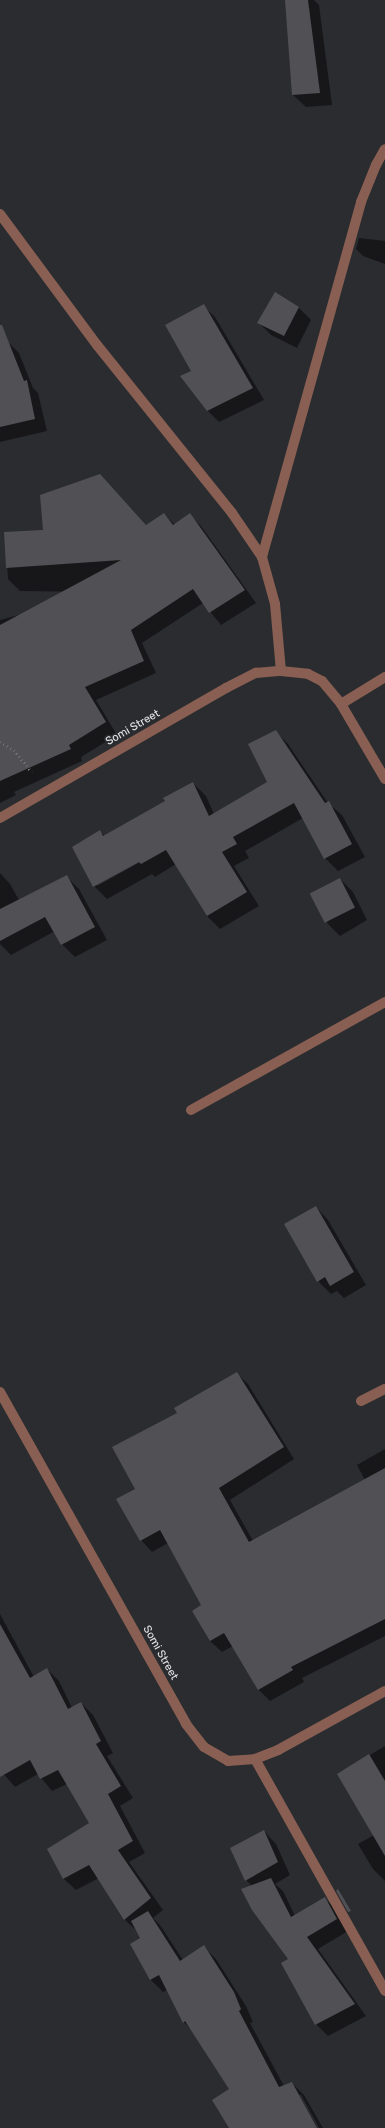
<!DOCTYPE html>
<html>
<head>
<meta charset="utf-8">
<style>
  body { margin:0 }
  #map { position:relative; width:385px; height:2128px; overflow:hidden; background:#2b2c30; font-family:Rubik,sans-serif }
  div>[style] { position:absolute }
  .shadow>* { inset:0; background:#0007 }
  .building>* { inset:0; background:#515155; transform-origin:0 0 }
  .path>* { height:2.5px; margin-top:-1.25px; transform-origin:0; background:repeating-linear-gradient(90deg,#6f7074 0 1px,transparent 0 4px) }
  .minor>* { height:10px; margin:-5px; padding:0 5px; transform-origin:5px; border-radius:5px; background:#885f52 }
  span { translate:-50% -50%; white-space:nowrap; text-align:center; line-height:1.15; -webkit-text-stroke:3.5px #2b2c30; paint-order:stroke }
  .street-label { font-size:11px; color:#e5e5e8 }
</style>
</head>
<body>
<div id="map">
  <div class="shadow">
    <i style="clip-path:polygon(286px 0,314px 0,319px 5px,332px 105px,306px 107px,293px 95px)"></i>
    <i style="clip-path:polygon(359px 238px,385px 241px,385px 264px,363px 256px,356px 249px)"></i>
    <i style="clip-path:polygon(203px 306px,215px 317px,264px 400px,219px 422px,207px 410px,192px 371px)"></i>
    <i style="clip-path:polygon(298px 307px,311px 320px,297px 348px,271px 335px,258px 322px)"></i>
    <i style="clip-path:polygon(7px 341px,19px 353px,33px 388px,38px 393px,47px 431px,0 442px,0 344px)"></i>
    <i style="clip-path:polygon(100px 475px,147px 526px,164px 514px,175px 525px,189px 514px,201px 526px,256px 603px,221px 625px,203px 603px,142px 643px,156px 673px,96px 700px,117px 735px,81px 757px,82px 761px,14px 792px,16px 795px,0 803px,0 620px,104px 592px,20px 591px,8px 579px,5px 533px,44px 531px)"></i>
    <i style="clip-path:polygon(evenodd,275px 731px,288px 744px,328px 803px,342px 815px,365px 857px,338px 871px,325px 858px,303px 818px,245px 851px,249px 858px,234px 866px,259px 906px,220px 929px,207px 916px,176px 864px,155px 877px,152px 874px,107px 899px,94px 886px,99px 831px,105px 836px,166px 802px,193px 783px,206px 796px,214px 814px,268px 783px,275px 731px,143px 858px,144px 860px,97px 886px,97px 884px,143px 858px)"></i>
    <i style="clip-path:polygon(0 873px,10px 884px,19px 900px,66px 876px,79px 889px,107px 940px,75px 957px,62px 944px,55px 931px,11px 955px,0 944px)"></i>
    <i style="clip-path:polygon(340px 879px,353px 892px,367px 920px,340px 936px,327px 923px)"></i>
    <i style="clip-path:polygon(316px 1207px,328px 1220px,366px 1285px,344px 1298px,337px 1291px,331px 1294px,318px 1281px)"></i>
    <i style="clip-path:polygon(236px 1373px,248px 1384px,294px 1459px,230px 1500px,253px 1541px,365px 1480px,357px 1465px,385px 1449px,385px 1636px,302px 1678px,304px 1682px,270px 1701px,259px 1690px,233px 1646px,222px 1652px,210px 1641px,202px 1606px,168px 1543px,152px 1552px,141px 1540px,136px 1490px,178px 1413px)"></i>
    <i style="clip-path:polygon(0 1614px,34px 1677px,47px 1669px,59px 1681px,72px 1708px,81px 1703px,93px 1715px,113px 1753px,107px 1756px,133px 1798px,120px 1806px,145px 1853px,129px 1862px,163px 1910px,153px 1918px,160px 1925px,183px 1960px,204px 1947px,216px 1959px,246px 2006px,253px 2022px,250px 2023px,284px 2086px,292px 2083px,304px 2095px,323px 2128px,319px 2128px,301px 2095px,299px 2095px,317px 2128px,231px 2128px,230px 2089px,193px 2032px,184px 2022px,167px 1990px,163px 1992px,151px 1980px,131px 1945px,141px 1938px,137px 1931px,125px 1920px,99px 1878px,76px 1890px,64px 1879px,48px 1849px,90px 1823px,67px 1784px,52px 1791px,38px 1774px,15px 1787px,0 1770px)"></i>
    <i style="clip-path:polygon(385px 1746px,385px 1881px,373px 1869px,358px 1844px,374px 1835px,338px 1774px)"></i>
    <i style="clip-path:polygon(264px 1831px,276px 1844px,290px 1875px,275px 1884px,283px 1891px,295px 1916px,325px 1899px,337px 1910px,348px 1931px,318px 1949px,366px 2016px,328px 2036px,316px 2024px,289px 1959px,252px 1886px,246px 1880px)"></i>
  </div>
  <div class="building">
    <i style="clip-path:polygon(285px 0,308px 0,320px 93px,292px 95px)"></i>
    <i style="clip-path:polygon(275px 292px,299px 307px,284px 336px,257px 323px)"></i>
    <i style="clip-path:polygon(204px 304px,253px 388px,207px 411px,180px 376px,191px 371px,165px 325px)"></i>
    <i style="clip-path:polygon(0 325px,2px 325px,24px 381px,27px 380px,35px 419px,0 427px)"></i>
    <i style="clip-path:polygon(100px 474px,146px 525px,164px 513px,173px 525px,190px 513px,245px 590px,209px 613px,193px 589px,131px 630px,144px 661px,85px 687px,106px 722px,69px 745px,71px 749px,0 781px,0 625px,121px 560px,6px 568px,4px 532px,43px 530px,40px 495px)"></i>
    <i style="clip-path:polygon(276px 730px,325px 803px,329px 801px,352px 844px,324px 859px,294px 803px,233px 837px,237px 844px,222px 852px,247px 892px,207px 916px,166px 850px,141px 864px,139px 862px,93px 887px,72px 847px,100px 830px,103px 836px,165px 801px,163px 798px,193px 782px,209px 816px,267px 782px,248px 744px)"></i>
    <i style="clip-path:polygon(67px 875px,95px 927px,61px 945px,45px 917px,0 941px,0 909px)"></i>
    <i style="left:340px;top:878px;width:33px;height:34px;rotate:63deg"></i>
    <i style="clip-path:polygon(316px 1206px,354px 1272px,330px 1286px,325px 1277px,317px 1282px,284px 1224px)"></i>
    <i style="clip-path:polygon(237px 1372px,284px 1447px,219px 1488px,249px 1542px,385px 1468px,385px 1619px,291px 1667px,293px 1670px,258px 1690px,224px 1633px,210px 1641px,192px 1611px,201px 1605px,160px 1530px,140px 1541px,116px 1499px,135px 1489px,112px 1447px,177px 1413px,174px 1408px)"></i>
    <i style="clip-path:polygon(0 1624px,30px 1678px,47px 1668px,68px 1709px,81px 1702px,101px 1741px,96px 1744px,121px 1786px,108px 1794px,133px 1841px,118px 1850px,151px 1898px,124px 1920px,89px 1865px,63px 1879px,47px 1849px,89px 1823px,58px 1770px,40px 1779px,30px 1760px,0 1777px)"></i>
    <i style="clip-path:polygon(369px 1754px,385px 1781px,385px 1856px,337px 1774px)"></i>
    <i style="clip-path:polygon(264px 1830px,278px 1862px,245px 1881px,230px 1848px)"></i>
    <i style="clip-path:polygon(271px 1878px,291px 1917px,325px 1897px,337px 1919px,307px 1937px,355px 2004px,315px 2025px,281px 1963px,288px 1959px,252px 1910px,241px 1889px)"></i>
    <i style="clip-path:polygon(338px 1889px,351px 1911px,348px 1912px,336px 1891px)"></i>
    <i style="clip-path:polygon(148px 1911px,180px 1961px,204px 1945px,234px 1992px,241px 2009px,239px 2011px,279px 2087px,292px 2082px,317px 2128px,229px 2128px,212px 2100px,229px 2089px,185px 2021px,183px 2023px,159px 1975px,150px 1980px,130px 1944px,140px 1938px,131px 1921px)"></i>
  </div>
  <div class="path">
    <i style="left:0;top:742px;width:16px;rotate:30deg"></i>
    <i style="left:14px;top:750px;width:28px;rotate:51deg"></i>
  </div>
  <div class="minor">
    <i style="left:0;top:214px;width:163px;rotate:53.5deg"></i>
    <i style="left:97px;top:345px;width:216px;rotate:51.2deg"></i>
    <i style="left:232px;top:513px;width:53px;rotate:55.7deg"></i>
    <i style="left:262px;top:557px;width:49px;rotate:74.5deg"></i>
    <i style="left:275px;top:604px;width:67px;rotate:84.9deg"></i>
    <i style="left:262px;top:557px;width:369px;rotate:-74.4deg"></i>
    <i style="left:361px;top:202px;width:40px;rotate:-68deg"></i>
    <i style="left:376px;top:165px;width:18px;rotate:-61deg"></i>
    <i style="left:341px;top:704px;width:52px;rotate:-31.5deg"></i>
    <i style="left:0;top:818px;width:261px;rotate:-29.9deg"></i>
    <i style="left:226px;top:688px;width:34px;rotate:-27deg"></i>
    <i style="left:256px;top:673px;width:25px;rotate:-5deg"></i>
    <i style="left:281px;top:671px;width:27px;rotate:6deg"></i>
    <i style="left:308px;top:674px;width:16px;rotate:27deg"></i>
    <i style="left:322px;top:681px;width:30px;rotate:50deg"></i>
    <i style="left:341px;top:704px;width:87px;rotate:59.6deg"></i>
    <i style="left:191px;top:1110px;width:222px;rotate:-29.1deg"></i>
    <i style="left:0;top:1392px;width:381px;rotate:60.7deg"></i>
    <i style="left:186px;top:1724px;width:29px;rotate:52deg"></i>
    <i style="left:204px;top:1747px;width:28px;rotate:30deg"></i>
    <i style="left:228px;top:1761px;width:27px;rotate:-4deg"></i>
    <i style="left:255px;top:1759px;width:25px;rotate:-21deg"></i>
    <i style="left:278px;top:1750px;width:122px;rotate:-28.9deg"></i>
    <i style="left:361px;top:1401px;width:27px;rotate:-27deg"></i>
    <i style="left:255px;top:1759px;width:266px;rotate:60.7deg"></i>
  </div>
  <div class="street-label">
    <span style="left:133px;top:728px;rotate:-30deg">Somi Street</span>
    <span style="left:160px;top:1653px;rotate:61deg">Somi Street</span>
  </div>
</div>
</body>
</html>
